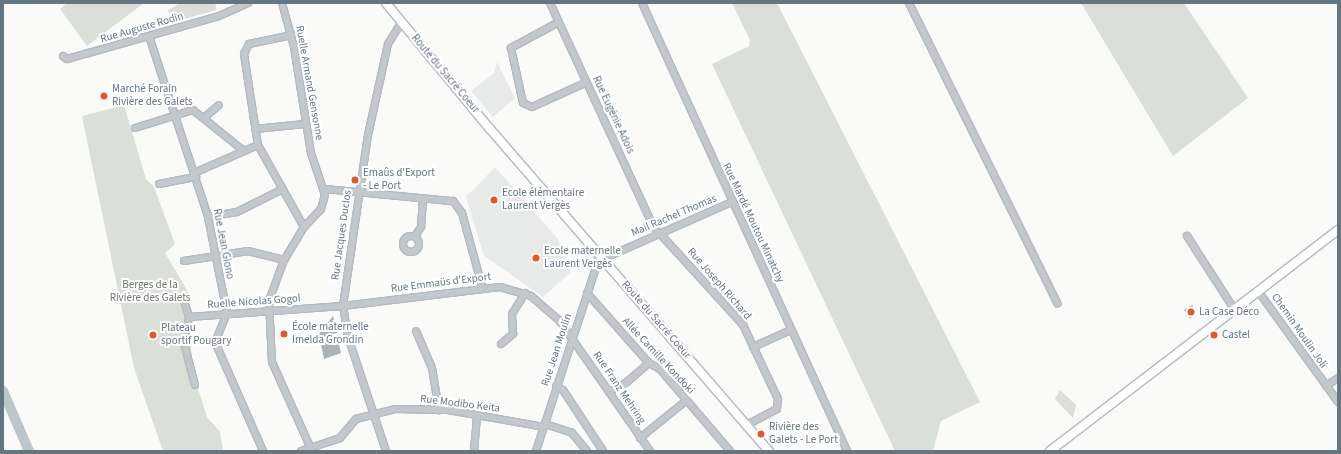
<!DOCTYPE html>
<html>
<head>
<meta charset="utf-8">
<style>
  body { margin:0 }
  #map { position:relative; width:1341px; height:454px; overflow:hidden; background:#fafaf8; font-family:"Source Sans 3",sans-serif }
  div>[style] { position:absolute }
  .built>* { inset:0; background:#e8e9e9 }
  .green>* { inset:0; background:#dadfd7 }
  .river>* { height:10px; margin:-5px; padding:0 5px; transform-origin:5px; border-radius:5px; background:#bbc7cb }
  .building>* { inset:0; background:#aab3b9 }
  .roads { filter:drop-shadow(1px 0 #b5babe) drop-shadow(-1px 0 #b5babe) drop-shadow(0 1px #b5babe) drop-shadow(0 -1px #b5babe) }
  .minor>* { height:6px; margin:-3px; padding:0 3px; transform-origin:3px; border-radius:3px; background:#c3c8cc }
  .minor>.ring { margin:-3px; padding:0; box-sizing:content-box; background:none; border:6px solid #c3c8cc; border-radius:50% }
  .major>* { height:8px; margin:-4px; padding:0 4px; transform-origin:4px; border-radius:4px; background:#fff }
  .dots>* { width:11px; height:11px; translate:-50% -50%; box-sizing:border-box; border:2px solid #fff; border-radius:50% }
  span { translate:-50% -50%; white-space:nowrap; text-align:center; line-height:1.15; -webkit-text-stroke:4px #fff; paint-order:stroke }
  .street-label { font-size:11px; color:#657683 }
  .poi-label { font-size:11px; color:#657683 }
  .left { translate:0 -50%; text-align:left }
  .park-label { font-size:11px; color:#687a64 }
  .frame { position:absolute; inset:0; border:4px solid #657683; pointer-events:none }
</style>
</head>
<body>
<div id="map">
  <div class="built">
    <i style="clip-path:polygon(497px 62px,515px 98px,493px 117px,471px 91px,494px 73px)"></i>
    <i style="clip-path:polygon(495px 167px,558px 239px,571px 272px,543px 297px,484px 256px,466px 197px)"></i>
  </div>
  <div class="green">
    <i style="clip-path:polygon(67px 3px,144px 3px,87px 46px,60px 9px)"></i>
    <i style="clip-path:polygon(180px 3px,215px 3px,217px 10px,173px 22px,168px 10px)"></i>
    <i style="clip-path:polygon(732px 3px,777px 3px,980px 402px,941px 421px,933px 451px,895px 451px,712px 64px,749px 46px,750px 40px)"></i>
    <i style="clip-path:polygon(1081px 3px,1184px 3px,1248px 98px,1173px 156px)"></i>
    <i style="clip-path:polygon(124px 105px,146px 179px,154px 187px,175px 244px,165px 253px,190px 295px,182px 300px,189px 328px,194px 376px,207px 417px,220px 432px,223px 451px,163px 451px,134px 368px,82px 116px)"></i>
    <i style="clip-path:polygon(1060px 390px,1076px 405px,1073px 418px,1055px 399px)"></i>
  </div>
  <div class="river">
    <i style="left:3px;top:391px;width:65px;rotate:66.6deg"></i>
  </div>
  <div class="building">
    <i style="clip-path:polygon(1192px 305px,1196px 311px,1190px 319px,1184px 310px)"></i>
    <i style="clip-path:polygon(333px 316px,337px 333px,332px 334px,338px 340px,341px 353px,324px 359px,319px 334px)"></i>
  </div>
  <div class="roads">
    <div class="minor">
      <i style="left:282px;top:3px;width:46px;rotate:74.7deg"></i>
      <i style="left:294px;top:47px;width:107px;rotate:80.9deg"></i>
      <i style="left:311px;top:153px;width:44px;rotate:71.6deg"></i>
      <i style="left:325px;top:195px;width:15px;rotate:106deg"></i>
      <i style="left:321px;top:209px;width:25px;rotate:133deg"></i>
      <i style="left:304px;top:227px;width:39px;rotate:121deg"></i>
      <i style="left:284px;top:260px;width:44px;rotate:110.1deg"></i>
      <i style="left:269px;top:301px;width:61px;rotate:87.2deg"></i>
      <i style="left:272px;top:362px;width:98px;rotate:65.8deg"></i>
      <i style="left:550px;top:3px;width:246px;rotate:65.2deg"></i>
      <i style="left:653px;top:226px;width:134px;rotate:47.7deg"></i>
      <i style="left:743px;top:325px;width:82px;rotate:64.7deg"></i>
      <i style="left:778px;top:399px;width:10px;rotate:96deg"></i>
      <i style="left:777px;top:409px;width:34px;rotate:152deg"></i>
      <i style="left:642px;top:3px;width:493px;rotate:65.4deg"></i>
      <i style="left:909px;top:3px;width:335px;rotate:63.7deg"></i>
      <i style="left:559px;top:22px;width:55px;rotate:151.6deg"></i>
      <i style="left:511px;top:48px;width:56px;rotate:77.7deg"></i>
      <i style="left:523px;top:103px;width:10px;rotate:24deg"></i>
      <i style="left:532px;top:107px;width:60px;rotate:-24.4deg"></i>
      <i style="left:292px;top:35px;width:44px;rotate:168.2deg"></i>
      <i style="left:249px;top:44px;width:11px;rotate:117deg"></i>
      <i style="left:244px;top:54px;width:92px;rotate:81.3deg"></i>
      <i style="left:258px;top:145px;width:94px;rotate:60.7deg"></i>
      <i style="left:149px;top:36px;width:190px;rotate:71.9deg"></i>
      <i style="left:208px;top:217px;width:98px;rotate:78.8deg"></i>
      <i style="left:227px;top:313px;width:31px;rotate:112deg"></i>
      <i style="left:215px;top:342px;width:119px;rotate:66.2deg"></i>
      <i style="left:63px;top:56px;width:5px;rotate:37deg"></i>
      <i style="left:67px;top:59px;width:19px;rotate:-16deg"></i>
      <i style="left:85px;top:54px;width:139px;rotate:-15.8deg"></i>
      <i style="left:219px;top:16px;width:32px;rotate:-24deg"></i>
      <i style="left:205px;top:117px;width:18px;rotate:-41deg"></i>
      <i style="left:135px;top:128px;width:61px;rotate:-17.2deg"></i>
      <i style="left:193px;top:110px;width:65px;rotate:38.8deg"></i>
      <i style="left:255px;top:129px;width:50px;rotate:-5.7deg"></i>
      <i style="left:194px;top:173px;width:70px;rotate:-23.6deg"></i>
      <i style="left:159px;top:184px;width:38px;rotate:-11deg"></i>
      <i style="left:325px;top:189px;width:129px;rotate:5.4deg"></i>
      <i style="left:453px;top:201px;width:15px;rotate:53deg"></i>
      <i style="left:462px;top:213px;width:76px;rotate:74.7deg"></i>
      <i style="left:208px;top:217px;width:29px;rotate:-10deg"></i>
      <i style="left:237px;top:212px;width:51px;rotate:-26.6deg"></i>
      <i class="ring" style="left:403px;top:236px;width:10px;height:10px"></i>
      <i style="left:415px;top:236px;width:11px;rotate:-56deg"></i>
      <i style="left:421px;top:227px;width:28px;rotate:-86deg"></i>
      <i style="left:1187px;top:236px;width:87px;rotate:57.2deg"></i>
      <i style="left:184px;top:261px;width:65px;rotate:-8.9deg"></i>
      <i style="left:248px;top:251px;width:37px;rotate:14deg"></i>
      <i style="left:1258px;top:291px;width:137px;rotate:54.2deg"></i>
      <i style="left:587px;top:293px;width:94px;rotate:48.5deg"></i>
      <i style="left:649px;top:363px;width:13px;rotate:29deg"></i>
      <i style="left:660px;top:369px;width:108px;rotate:49.5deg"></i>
      <i style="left:183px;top:298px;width:20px;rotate:72deg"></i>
      <i style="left:416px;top:331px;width:40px;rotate:66.6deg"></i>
      <i style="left:432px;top:368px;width:43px;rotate:80.5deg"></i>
      <i style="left:501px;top:344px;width:16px;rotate:-40deg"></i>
      <i style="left:513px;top:334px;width:20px;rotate:-93deg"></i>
      <i style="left:512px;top:314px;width:25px;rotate:-58deg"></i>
      <i style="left:753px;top:347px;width:42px;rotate:-24.1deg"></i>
      <i style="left:195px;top:385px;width:43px;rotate:-104.7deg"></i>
      <i style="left:184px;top:343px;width:26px;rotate:-79deg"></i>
      <i style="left:189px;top:317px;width:154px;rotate:-4.1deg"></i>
      <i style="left:343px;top:306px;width:158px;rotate:-6.9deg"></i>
      <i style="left:500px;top:287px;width:32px;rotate:16deg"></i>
      <i style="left:531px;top:296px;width:37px;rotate:41deg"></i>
      <i style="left:559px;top:320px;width:160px;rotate:55.2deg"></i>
      <i style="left:556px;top:386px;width:8px;rotate:30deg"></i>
      <i style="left:563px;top:390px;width:73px;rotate:56.7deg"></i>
      <i style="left:1326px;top:386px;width:14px;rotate:-34deg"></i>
      <i style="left:609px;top:392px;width:21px;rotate:-29deg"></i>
      <i style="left:627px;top:382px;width:29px;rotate:-41deg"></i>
      <i style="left:545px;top:424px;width:28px;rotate:18deg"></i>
      <i style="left:572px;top:433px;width:23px;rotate:50deg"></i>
      <i style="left:640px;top:438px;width:60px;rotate:-39deg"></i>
      <i style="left:301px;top:451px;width:41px;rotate:-18.4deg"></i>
      <i style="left:340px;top:438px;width:25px;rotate:-50deg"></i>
      <i style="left:356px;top:419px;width:40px;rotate:-14.4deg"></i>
      <i style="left:395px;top:409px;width:53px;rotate:1.1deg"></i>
      <i style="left:448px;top:410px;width:97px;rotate:10deg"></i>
      <i style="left:386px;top:451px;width:120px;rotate:-108.4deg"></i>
      <i style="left:348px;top:337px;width:31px;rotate:-99deg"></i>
      <i style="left:343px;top:306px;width:173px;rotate:-81.7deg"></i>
      <i style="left:368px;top:135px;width:93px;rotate:-77.6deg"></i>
      <i style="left:388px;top:44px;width:26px;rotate:-58deg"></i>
      <i style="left:474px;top:451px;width:36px;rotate:-85deg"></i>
      <i style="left:536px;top:451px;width:200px;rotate:-71.9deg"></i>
      <i style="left:598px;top:261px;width:146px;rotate:-23.8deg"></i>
    </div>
    <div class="major">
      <i style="left:386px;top:3px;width:163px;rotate:50.5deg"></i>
      <i style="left:490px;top:129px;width:426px;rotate:49.1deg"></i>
      <i style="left:1050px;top:451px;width:363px;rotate:-37.5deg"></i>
    </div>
  </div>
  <div class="dots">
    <i style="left:104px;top:96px;background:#e4572e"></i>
    <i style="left:355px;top:180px;background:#e4572e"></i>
    <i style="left:494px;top:200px;background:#e4572e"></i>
    <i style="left:536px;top:258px;background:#e4572e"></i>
    <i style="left:1191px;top:312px;background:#e4572e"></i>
    <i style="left:284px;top:334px;background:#e4572e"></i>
    <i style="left:153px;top:335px;background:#e4572e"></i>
    <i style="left:1214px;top:335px;background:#e4572e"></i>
    <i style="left:761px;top:434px;background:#e4572e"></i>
  </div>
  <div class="street-label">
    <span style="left:142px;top:28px;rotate:-16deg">Rue Auguste Rodin</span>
    <span style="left:445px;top:74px;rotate:50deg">Route du Sacré Coeur</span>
    <span style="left:309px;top:83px;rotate:80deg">Ruelle Armand Gensonne</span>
    <span style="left:613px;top:115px;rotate:65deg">Rue Eugénie Adois</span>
    <span style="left:674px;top:216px;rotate:-23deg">Mail Rachel Thomas</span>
    <span style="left:753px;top:223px;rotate:65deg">Rue Mardé Moutou Minatchy</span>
    <span style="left:342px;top:235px;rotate:-82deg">Rue Jacques Duclos</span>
    <span style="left:223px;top:244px;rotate:79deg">Rue Jean Giono</span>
    <span style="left:441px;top:283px;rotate:-7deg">Rue Emmaüs d'Export</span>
    <span style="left:719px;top:284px;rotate:49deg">Rue Joseph Richard</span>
    <span style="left:254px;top:302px;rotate:-4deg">Ruelle Nicolas Gogol</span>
    <span style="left:656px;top:320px;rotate:49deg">Route du Sacré Coeur</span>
    <span style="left:1299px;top:331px;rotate:55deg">Chemin Moulin Joli</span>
    <span style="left:557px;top:350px;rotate:-72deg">Rue Jean Moulin</span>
    <span style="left:658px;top:356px;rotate:47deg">Allée Camille Kondoki</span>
    <span style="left:619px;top:388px;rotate:56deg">Rue Franz Mehring</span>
    <span style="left:460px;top:404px;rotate:7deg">Rue Modibo Keita</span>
  </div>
  <div class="poi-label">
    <span class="left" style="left:112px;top:96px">Marché Forain<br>Rivière des Galets</span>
    <span class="left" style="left:363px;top:180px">Emaûs d'Export<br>- Le Port</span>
    <span class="left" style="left:502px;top:200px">Ecole élémentaire<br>Laurent Vergès</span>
    <span class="left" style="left:544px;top:258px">Ecole maternelle<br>Laurent Vergès</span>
    <span class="left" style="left:1199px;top:312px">La Case Déco</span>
    <span class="left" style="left:292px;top:334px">École maternelle<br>Imelda Grondin</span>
    <span class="left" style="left:161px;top:335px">Plateau<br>sportif Pougary</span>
    <span class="left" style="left:1222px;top:335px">Castel</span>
    <span class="left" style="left:769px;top:434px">Rivière des<br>Galets - Le Port</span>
  </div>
  <div class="park-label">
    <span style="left:150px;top:292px">Berges de la<br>Rivière des Galets</span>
  </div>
  <div class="frame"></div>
</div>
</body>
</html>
